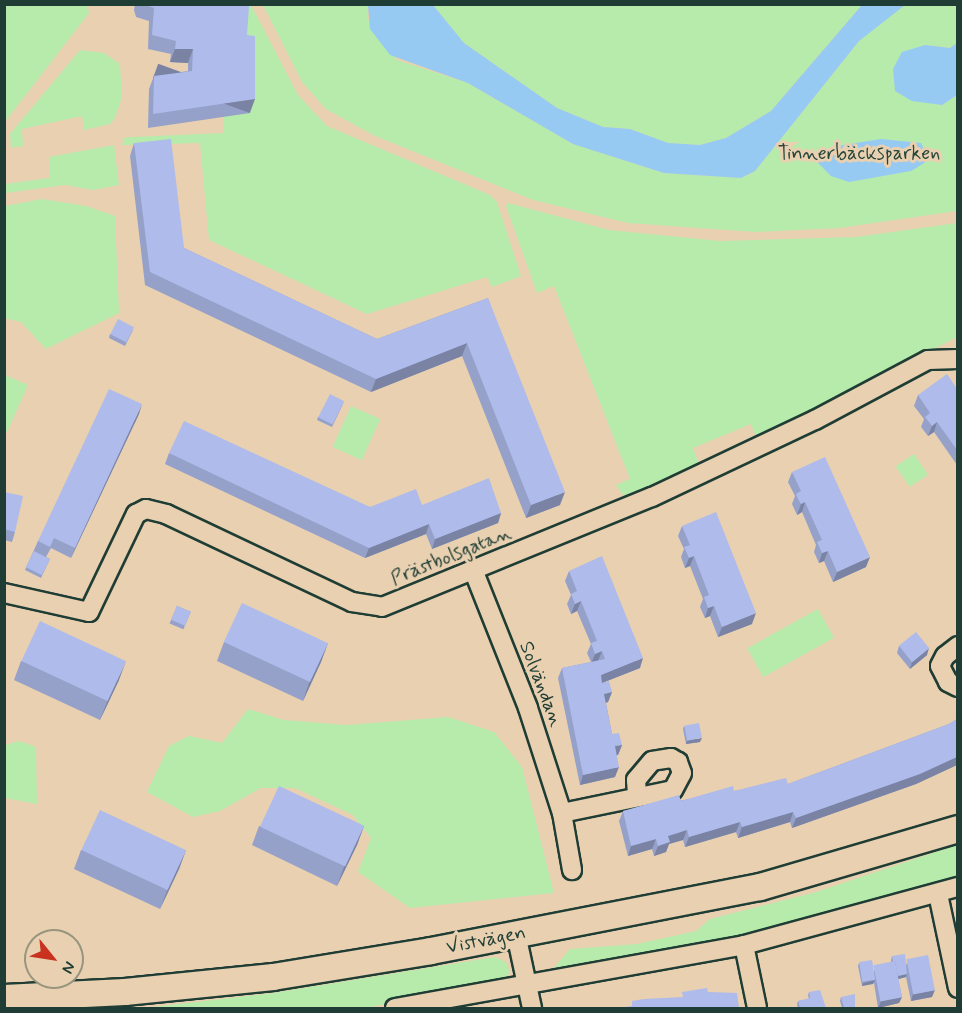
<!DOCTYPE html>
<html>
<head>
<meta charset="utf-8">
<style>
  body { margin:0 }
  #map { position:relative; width:962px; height:1013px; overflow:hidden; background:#e8d0b0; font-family:Mynerve,sans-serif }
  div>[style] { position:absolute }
  .green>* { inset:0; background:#b7ebac; transform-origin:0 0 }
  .water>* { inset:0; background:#96caf3 }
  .roads { filter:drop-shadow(2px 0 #1f3d34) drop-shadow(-2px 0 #1f3d34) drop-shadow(0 2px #1f3d34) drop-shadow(0 -2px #1f3d34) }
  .minor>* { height:18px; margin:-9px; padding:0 9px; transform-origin:9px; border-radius:9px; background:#e8d0b0 }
  .secondary>* { height:26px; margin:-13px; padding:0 13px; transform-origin:13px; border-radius:13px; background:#e8d0b0 }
  .wall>* { inset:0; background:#96a1ca; transform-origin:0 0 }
  .shaded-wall>* { inset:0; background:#7a83a4; transform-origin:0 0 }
  .building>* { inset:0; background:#aebbeb; transform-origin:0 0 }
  span { translate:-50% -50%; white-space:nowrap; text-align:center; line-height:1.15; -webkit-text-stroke:6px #e8d0b0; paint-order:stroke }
  .park-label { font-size:20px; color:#27463a }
  .street-label { font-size:20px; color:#1f3d34 }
  .frame { position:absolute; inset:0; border:6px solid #1f3d34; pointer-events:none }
  .north { position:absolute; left:24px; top:929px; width:60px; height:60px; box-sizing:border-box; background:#e8d0b0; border:2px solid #98957e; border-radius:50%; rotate:120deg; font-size:16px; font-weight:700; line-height:24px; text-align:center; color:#1f3d34 }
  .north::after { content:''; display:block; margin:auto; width:21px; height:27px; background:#c8321e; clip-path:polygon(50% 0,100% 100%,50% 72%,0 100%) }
</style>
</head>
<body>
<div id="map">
  <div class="green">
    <i style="clip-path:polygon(5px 4px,87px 5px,89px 13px,5px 122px)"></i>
    <i style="clip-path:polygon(215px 5px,251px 5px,298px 95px,327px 126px,490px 195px,497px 202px,521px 276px,492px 287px,487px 277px,367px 314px,209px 240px,200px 143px,122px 145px,124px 138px,132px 137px,224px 133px)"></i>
    <i style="clip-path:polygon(263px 5px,368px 5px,368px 19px,397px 60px,468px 83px,573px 144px,664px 173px,741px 178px,755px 171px,859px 41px,889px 15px,905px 5px,957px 5px,957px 43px,950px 48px,925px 45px,895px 65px,942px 105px,957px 95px,957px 211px,839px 228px,756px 232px,628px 223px,533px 200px,373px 135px,326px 109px,302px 82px)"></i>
    <i style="clip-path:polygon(433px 5px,862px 5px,771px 111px,726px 138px,700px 145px,668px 143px,630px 129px,603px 127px,557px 108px,464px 43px)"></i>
    <i style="clip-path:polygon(80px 50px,104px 53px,120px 64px,122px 97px,115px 118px,110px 124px,84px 130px,82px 116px,22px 129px,23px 146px,11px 148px,10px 134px)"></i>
    <i style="clip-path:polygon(114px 145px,119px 185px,93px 190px,65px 185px,5px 193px,5px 184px,49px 178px,49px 157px)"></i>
    <i style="clip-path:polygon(42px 199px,86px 206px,115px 216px,119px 313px,46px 349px,21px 322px,4px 318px,5px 206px)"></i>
    <i style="clip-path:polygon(508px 203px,609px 230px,720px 241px,856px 237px,957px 223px,957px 337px,757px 440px,751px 424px,693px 448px,699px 464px,628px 497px,623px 495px,616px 485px,630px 479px,554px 286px,537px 293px,506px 206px)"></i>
    <i style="clip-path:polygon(5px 375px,28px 385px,7px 432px,4px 431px)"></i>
    <i style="left:351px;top:406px;width:32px;height:45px;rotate:24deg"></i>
    <i style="left:914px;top:454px;width:25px;height:22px;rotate:56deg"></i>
    <i style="left:818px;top:609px;width:33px;height:81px;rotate:61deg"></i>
    <i style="clip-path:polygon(248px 709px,284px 720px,347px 725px,448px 717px,494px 732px,522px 767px,554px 893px,410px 908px,358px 872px,371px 838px,353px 815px,295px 788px,261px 788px,220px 811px,193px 817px,147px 792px,169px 746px,189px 736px,222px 743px)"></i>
    <i style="clip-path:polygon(19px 741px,36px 747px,37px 804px,5px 798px,5px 745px)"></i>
    <i style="clip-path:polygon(957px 845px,957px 879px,905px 895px,734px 938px,552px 970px,570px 949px,637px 944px,696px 931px,710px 919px,816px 892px)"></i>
    <i style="clip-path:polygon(495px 957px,506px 962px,510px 972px,501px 983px,365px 1008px,144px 1008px,273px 993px)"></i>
  </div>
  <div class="water">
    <i style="clip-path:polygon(368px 5px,433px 5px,464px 43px,557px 108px,603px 127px,630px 129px,668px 143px,700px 145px,726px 138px,771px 111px,862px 5px,905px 5px,859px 41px,755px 171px,741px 178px,664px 173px,573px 144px,468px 83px,390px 55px,370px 29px)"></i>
    <i style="clip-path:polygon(957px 43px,957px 95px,942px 105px,912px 101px,895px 91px,893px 69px,902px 52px,925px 45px,950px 48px)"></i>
    <i style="clip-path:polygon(881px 139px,921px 143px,929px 160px,911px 171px,849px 182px,831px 176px,818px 163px,823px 153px,837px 146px)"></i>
  </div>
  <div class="roads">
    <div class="minor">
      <i style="left:474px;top:572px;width:146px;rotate:68.3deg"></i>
      <i style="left:528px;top:708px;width:110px;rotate:72.1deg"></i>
      <i style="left:562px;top:813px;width:58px;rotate:80deg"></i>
      <i style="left:4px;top:593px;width:87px;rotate:12.6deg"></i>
      <i style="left:89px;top:612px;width:109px;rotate:-64.4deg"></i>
      <i style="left:136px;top:514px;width:11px;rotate:-27deg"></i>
      <i style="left:146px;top:509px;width:21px;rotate:14deg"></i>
      <i style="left:166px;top:514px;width:206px;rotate:25.3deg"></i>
      <i style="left:352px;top:602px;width:30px;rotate:9deg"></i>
      <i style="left:382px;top:607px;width:292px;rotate:-22.2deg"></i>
      <i style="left:652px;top:497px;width:180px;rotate:-25.3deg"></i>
      <i style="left:815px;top:420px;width:128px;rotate:-28deg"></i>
      <i style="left:928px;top:360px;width:30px;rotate:-2deg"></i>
      <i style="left:958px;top:646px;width:16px;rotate:142deg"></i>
      <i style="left:945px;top:656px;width:11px;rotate:117deg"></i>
      <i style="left:940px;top:666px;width:18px;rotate:63deg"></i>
      <i style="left:948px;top:682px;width:11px;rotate:27deg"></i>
      <i style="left:562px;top:813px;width:113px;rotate:-11.7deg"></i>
      <i style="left:673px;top:790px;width:19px;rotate:-62deg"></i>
      <i style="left:682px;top:773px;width:12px;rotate:-110deg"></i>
      <i style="left:678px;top:762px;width:8px;rotate:-150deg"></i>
      <i style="left:671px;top:758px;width:19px;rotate:171deg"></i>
      <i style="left:652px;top:761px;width:25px;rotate:130deg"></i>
      <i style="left:636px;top:780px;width:14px;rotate:86deg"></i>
      <i style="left:938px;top:894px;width:96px;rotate:78deg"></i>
      <i style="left:516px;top:934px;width:76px;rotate:77.8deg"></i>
      <i style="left:744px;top:945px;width:64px;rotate:78.3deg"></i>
      <i style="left:395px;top:1008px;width:355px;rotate:-10.2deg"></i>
      <i style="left:744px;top:945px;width:222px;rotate:-15.2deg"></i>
    </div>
    <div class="secondary">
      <i style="left:4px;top:998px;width:121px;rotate:-2.8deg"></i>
      <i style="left:125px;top:992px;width:149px;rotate:-5.8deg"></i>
      <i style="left:273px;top:977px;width:160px;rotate:-9.3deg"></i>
      <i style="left:431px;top:951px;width:335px;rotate:-11deg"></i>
      <i style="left:760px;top:887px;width:206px;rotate:-16.3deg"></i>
    </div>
  </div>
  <div class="wall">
    <i style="clip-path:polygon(135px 4px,243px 4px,247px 35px,250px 113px,148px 128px,149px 89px,154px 76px,188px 71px,188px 63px,170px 62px,171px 54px,148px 49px,149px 21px,136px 17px,134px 10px)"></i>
    <i style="clip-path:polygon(134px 143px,184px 248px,377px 339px,488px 298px,560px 505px,526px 518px,462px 356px,371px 392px,145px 285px,130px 156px)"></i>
    <i style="clip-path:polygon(133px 330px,125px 346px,109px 338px,110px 334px)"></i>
    <i style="clip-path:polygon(957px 389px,957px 465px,934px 432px,928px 436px,921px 427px,924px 419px,914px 406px,918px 395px)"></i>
    <i style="clip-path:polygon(343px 404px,332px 427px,317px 420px,318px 417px)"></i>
    <i style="clip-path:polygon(139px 414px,71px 558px,51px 548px,46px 557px,50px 559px,41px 578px,25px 570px,38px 541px)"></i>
    <i style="clip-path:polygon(169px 453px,370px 507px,422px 505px,501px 513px,498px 523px,432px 549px,426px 534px,365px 558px,165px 464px)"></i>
    <i style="clip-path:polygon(792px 472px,866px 567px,833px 582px,824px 561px,819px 563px,814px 552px,816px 545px,802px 512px,797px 515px,792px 504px,795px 496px,788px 482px)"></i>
    <i style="clip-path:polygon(4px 492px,15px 532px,12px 542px,4px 540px)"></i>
    <i style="clip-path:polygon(682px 526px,752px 624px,718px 637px,710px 616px,705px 618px,700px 607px,703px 599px,690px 566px,685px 568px,681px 557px,684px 549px,678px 536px)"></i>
    <i style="clip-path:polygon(569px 571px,640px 668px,604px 682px,612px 692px,608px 702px,606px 703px,612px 734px,622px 745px,618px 755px,617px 755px,615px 777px,580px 785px,558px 678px,562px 668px,591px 662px,587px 653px,591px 644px,577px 611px,571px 614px,567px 604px,571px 595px,565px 581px)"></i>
    <i style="left:177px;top:606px;width:15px;height:19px;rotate:23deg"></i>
    <i style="clip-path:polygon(224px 642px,328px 643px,321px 662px,303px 701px,217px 661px)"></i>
    <i style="clip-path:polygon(899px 646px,927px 655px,910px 669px,897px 653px)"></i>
    <i style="clip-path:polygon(21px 661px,119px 680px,100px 720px,14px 680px)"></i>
    <i style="clip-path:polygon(957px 719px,957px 765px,916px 784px,792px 828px,790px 822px,738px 838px,736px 832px,685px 847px,683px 840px,669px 844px,666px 852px,654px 856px,652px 849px,628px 856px,619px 821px,623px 811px,734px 791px,788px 784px,949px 724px)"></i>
    <i style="clip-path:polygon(684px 726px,700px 742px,686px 744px,683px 729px)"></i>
    <i style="clip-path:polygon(259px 826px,364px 826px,357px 845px,337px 886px,252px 845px)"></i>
    <i style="clip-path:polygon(81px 850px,186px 850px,179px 869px,160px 909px,74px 869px)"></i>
    <i style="clip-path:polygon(892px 956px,906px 965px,907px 963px,932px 997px,911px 1001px,906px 977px,898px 979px,902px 997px,899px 1003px,878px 1008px,874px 983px,862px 986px,858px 966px,859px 963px,874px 972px,875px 969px,891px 963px,891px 960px)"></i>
    <i style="clip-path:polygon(809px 992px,826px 1008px,798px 1008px,797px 1004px,798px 1001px,809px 999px,808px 995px)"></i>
    <i style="clip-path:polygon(841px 997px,855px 1008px,842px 1008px,840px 1001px)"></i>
  </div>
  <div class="shaded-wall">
    <i style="clip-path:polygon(175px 49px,193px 49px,188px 63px,170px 62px)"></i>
    <i style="left:255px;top:99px;width:15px;height:103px;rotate:110deg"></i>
    <i style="clip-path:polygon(467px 343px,462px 356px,371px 392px,376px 379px)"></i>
    <i style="clip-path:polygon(142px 404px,139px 414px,71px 558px,75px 548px)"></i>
    <i style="clip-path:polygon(937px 422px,934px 432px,928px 436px,932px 426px)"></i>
    <i style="clip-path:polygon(565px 492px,560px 505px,526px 518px,531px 505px)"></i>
    <i style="clip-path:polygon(805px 502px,802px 512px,797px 515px,801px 504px)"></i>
    <i style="clip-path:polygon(501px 513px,498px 523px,432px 549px,435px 539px)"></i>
    <i style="clip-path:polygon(429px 524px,426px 534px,365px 558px,369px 548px)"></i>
    <i style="clip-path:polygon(828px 551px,824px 561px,819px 563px,822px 553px)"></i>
    <i style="clip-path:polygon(694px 556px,690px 566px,685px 568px,689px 558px)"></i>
    <i style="clip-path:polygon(870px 557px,866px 567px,833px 582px,837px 572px)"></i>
    <i style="clip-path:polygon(581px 601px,577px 611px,571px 614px,575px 604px)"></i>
    <i style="clip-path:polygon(714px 606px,710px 616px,705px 618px,708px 608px)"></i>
    <i style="clip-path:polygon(756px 613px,752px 624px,718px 637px,722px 627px)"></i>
    <i style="clip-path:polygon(328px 643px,321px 662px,303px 701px,309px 683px)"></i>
    <i style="clip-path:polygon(929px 648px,927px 655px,910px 669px,912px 662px)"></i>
    <i style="clip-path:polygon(602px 651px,598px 661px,591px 664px,595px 654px)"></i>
    <i style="clip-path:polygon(643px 658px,640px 668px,597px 685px,601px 675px)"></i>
    <i style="clip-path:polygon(126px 661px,119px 680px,100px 720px,107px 702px)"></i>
    <i style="clip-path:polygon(612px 692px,608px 702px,601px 704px,604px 694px)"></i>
    <i style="clip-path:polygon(702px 738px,700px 742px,686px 744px,687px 741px)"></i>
    <i style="clip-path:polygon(622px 745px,618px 755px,611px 756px,615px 746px)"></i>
    <i style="clip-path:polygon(957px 757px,957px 765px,916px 784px,792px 828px,796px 818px)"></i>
    <i style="clip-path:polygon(619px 767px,615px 777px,580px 785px,583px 775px)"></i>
    <i style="clip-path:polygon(793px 812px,790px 822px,738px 838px,742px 827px)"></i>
    <i style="clip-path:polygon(740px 822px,736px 832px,685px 847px,689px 837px)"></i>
    <i style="clip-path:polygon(364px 826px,357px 845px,337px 886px,344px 867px)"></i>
    <i style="clip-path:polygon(687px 830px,683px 840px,669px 844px,666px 852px,654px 856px,658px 846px,668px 836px)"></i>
    <i style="clip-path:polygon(656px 839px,652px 849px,628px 856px,631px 846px)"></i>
    <i style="clip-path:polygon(186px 850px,179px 869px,160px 909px,167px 891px)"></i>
    <i style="clip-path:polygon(907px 974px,906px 977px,895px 980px,896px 976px)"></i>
    <i style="clip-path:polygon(875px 980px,873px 984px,862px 986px,863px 983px)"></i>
    <i style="clip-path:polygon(935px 990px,932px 997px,911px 1001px,913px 994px)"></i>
    <i style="clip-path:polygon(902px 997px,899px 1003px,878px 1008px,881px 1001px)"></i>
  </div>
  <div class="building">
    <i style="clip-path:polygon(143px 4px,243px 4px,249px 6px,247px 35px,255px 36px,255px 99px,153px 114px,154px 76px,192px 71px,193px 49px,175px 49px,176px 41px,152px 35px,154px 8px)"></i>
    <i style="clip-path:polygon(171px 139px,184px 248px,377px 339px,488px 298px,565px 492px,531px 505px,467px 343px,376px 379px,150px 272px,134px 143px)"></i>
    <i style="left:118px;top:319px;width:18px;height:17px;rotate:27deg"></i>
    <i style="clip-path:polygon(947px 374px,957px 389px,957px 450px,937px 422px,932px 426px,925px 417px,930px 413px,918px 395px)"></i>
    <i style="clip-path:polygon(109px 389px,142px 404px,75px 548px,54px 538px,50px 547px,38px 541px)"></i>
    <i style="left:330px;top:394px;width:16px;height:26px;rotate:27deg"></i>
    <i style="clip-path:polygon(184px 421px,370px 507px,416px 489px,422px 505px,489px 478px,501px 513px,435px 539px,429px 524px,369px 548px,169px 453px)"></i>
    <i style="clip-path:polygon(825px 457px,870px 557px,837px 572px,828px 551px,822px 553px,817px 542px,822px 540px,805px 502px,801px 504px,798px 499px,796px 494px,801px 491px,792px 472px)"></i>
    <i style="clip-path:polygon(4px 492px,23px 496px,15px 532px,4px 529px)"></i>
    <i style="clip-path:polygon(716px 512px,756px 613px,722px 627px,714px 606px,708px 608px,704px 597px,709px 595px,694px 556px,689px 558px,684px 547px,690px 545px,682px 526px)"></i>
    <i style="left:34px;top:551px;width:18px;height:18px;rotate:27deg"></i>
    <i style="clip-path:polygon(602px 556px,643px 658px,601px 675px,602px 683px,609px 681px,612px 692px,604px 694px,612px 734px,619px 733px,622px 745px,615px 746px,619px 767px,583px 775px,562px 668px,605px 659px,602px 651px,595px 654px,591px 643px,597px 641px,581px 601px,575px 604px,571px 594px,577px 591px,569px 571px)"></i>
    <i style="left:242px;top:603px;width:95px;height:43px;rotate:25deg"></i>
    <i style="left:177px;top:606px;width:15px;height:15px;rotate:23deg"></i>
    <i style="left:40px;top:621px;width:95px;height:44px;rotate:25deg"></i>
    <i style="left:916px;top:632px;width:21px;height:22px;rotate:51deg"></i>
    <i style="clip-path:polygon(957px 719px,957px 757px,920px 774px,796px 818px,793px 812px,742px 827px,740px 822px,689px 837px,687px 830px,668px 836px,670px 842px,658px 846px,656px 839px,631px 846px,623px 811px,679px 795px,681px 801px,733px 786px,734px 791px,786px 778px,788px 784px,949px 724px)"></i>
    <i style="left:699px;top:723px;width:15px;height:15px;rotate:79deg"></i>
    <i style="left:279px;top:786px;width:94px;height:45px;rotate:25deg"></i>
    <i style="left:100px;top:810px;width:95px;height:44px;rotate:25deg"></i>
    <i style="clip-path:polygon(905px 954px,907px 974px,898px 976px,895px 961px,893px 962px,892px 956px)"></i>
    <i style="left:928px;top:955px;width:36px;height:22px;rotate:79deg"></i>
    <i style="left:872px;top:960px;width:20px;height:13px;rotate:81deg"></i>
    <i style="left:895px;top:961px;width:37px;height:22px;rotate:79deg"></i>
    <i style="clip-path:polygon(707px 988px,708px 992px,737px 993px,739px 1008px,616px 1008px,632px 1006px,632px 1001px,644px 999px,683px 997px,682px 992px)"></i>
    <i style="clip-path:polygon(820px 990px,826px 1008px,800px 1008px,798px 1001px,810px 998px,809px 992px)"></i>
    <i style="clip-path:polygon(855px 994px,855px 1008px,844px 1008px,841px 997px)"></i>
  </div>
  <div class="park-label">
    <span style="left:859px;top:153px">Tinnerbäcksparken</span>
  </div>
  <div class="street-label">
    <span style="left:451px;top:556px;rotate:-22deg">Prästbolsgatan</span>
    <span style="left:541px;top:684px;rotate:69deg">Solvändan</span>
    <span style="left:486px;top:940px;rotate:-11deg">Vistvägen</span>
  </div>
  <div class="frame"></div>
  <div class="north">N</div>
</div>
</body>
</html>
